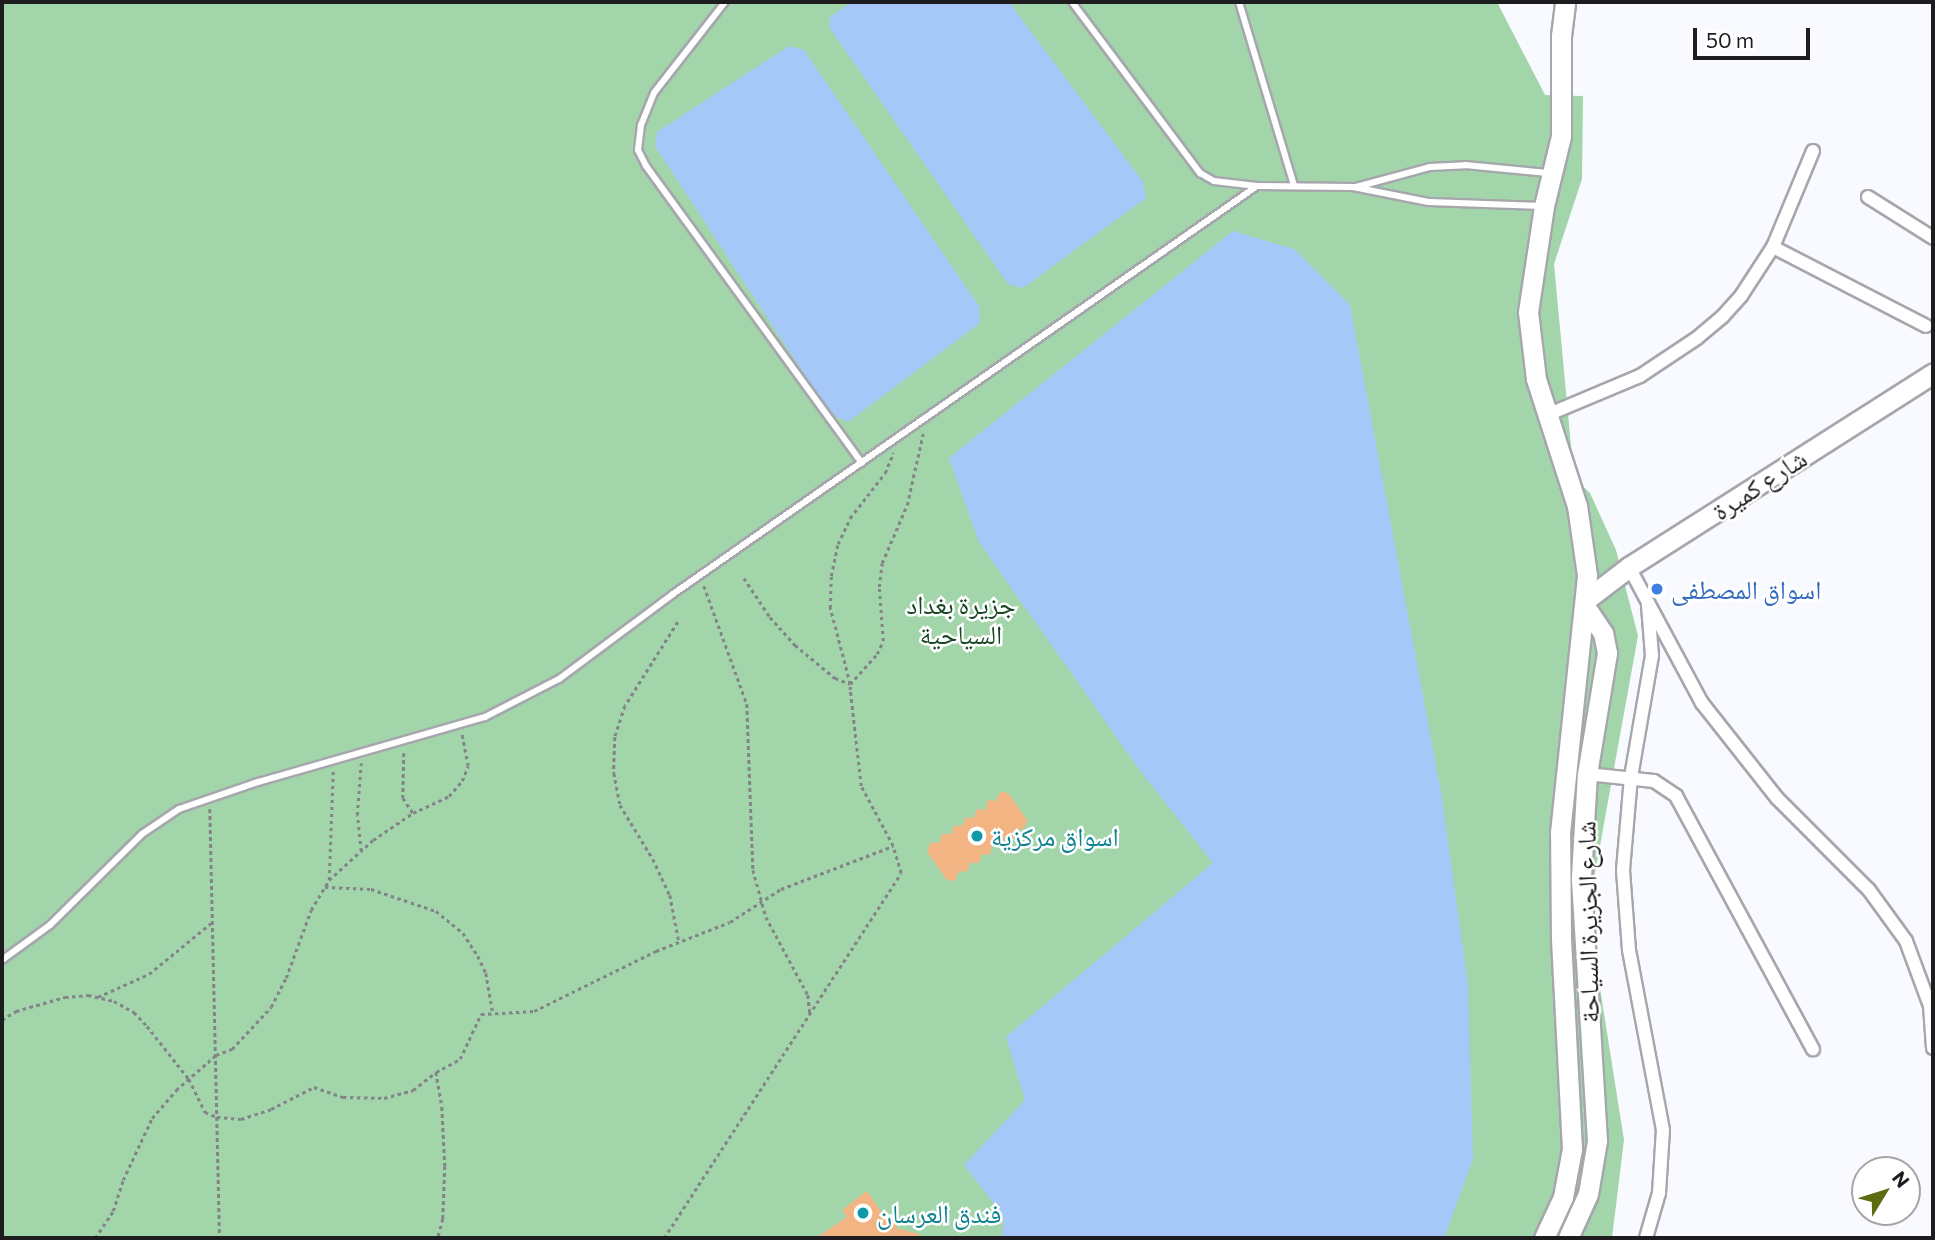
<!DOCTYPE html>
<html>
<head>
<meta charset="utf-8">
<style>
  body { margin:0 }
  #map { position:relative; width:1935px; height:1240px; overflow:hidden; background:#f8faff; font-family:Commissioner,"Noto Naskh Arabic",sans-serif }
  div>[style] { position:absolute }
  .green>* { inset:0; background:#a3d5ab }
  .water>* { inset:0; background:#a6c8f9 }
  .building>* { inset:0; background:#f3b483 }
  .path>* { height:2.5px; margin-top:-1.25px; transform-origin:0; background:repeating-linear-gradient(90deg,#838488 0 3.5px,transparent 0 7px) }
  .roads { filter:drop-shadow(2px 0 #a6a7ad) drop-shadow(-2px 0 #a6a7ad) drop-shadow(0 2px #a6a7ad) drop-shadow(0 -2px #a6a7ad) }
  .lane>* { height:6px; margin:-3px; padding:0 3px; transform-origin:3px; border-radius:3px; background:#fff }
  .street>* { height:12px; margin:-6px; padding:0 6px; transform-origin:6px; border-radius:6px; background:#fff }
  .secondary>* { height:19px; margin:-9.5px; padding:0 9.5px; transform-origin:9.5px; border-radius:9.5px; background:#fff }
  .dots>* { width:19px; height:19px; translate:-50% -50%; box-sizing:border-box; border:4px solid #fff; border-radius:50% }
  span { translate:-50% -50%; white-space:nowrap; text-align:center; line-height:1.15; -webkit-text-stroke:5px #fff; paint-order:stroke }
  .street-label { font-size:26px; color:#1d1d20 }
  .shop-label { font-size:26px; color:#366cbe }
  .left { translate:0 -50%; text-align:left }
  .park-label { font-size:26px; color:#174422 }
  .culture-label { font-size:26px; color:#0d838f }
  .frame { position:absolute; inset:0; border:4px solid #1d1d20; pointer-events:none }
  .north { position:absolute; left:1851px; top:1156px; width:70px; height:70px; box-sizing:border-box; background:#fff; border:2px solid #a5a5a6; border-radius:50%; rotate:52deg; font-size:19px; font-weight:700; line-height:28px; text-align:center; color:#1d1d20 }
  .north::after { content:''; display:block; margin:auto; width:24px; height:32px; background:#5e6b13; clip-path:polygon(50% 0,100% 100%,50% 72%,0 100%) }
  .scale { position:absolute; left:1693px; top:28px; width:117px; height:32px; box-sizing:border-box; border:4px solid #1d1d20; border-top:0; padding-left:9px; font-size:21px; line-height:24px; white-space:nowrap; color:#1d1d20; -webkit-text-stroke:5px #fff; paint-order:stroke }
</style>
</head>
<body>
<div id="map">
  <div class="green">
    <i style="clip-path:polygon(2px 2px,1497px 2px,1545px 95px,1583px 96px,1582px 179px,1554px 264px,1574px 478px,1590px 493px,1616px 550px,1638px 636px,1588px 912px,1624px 1140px,1612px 1238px,2px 1238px)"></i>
  </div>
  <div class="water">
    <i style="clip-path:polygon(852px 2px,1009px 2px,1143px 182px,1146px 198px,1023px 288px,1008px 284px,829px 27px,830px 17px)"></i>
    <i style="clip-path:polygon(789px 46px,804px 50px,979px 306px,980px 323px,848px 422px,831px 415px,655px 146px,657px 132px)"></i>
    <i style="clip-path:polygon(1233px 231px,1294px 249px,1350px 305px,1441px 792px,1468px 985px,1473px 1159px,1444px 1238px,1002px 1238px,1004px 1217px,964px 1165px,1025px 1100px,1006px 1037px,1213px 863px,1138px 768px,979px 542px,949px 458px)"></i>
  </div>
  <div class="building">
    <i style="clip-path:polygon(1000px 792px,1008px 793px,1027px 820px,1024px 829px,1015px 829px,1013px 837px,1004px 837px,1002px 846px,992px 846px,990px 855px,982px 854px,979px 863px,970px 863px,967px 872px,959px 871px,955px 881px,947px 880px,927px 852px,931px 842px,939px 843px,942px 834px,951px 834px,954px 826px,963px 825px,966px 817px,974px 818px,977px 809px,985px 810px,988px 800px,996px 801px)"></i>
    <i style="clip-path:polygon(867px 1191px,884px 1216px,897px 1219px,896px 1228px,919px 1234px,919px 1238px,816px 1238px,847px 1217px,842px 1210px)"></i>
  </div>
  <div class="path">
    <i style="left:744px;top:578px;width:47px;rotate:56.3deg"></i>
    <i style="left:770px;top:617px;width:38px;rotate:48deg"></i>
    <i style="left:795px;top:645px;width:52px;rotate:39.5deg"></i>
    <i style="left:835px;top:678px;width:16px;rotate:22deg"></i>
    <i style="left:704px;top:586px;width:126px;rotate:70deg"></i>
    <i style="left:747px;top:704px;width:166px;rotate:87.9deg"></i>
    <i style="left:753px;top:870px;width:49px;rotate:74.5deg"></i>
    <i style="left:766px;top:917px;width:89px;rotate:61.7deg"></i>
    <i style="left:808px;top:995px;width:19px;rotate:84deg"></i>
    <i style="left:678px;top:622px;width:99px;rotate:122.2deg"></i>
    <i style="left:625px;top:706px;width:33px;rotate:108deg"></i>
    <i style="left:615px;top:737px;width:36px;rotate:92deg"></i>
    <i style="left:614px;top:773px;width:33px;rotate:79deg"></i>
    <i style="left:620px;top:805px;width:63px;rotate:58.6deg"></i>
    <i style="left:653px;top:859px;width:40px;rotate:65deg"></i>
    <i style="left:670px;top:895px;width:48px;rotate:79.2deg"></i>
    <i style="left:850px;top:684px;width:79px;rotate:-104.7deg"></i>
    <i style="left:830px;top:608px;width:32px;rotate:-88deg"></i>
    <i style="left:831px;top:576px;width:33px;rotate:-78deg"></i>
    <i style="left:838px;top:544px;width:29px;rotate:-65deg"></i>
    <i style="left:850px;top:518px;width:57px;rotate:-52.1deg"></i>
    <i style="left:885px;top:473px;width:22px;rotate:-68deg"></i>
    <i style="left:404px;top:753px;width:45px;rotate:91.3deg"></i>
    <i style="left:403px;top:798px;width:18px;rotate:56deg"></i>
    <i style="left:210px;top:809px;width:429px;rotate:88.7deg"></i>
    <i style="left:361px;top:851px;width:36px;rotate:-96deg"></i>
    <i style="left:357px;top:815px;width:52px;rotate:-85.6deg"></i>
    <i style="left:329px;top:880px;width:109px;rotate:-87.9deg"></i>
    <i style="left:325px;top:887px;width:46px;rotate:2.5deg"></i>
    <i style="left:371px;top:889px;width:69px;rotate:18.7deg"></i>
    <i style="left:436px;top:911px;width:35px;rotate:39deg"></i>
    <i style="left:463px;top:933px;width:27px;rotate:57deg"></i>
    <i style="left:478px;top:956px;width:19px;rotate:65deg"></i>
    <i style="left:486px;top:973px;width:41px;rotate:80.1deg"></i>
    <i style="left:98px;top:997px;width:56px;rotate:-24.3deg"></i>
    <i style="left:149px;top:974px;width:80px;rotate:-39.4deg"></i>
    <i style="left:2px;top:1020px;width:17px;rotate:-33deg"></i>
    <i style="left:16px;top:1011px;width:51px;rotate:-15.9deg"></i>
    <i style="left:65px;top:997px;width:23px;rotate:-5deg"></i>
    <i style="left:88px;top:995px;width:27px;rotate:13deg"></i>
    <i style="left:114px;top:1001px;width:23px;rotate:29deg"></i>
    <i style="left:134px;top:1012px;width:19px;rotate:47deg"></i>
    <i style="left:147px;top:1026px;width:68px;rotate:51.6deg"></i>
    <i style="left:189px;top:1079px;width:37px;rotate:64deg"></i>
    <i style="left:205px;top:1112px;width:13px;rotate:23deg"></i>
    <i style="left:217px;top:1117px;width:24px;rotate:5deg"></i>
    <i style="left:241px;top:1119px;width:32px;rotate:-18deg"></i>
    <i style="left:271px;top:1109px;width:48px;rotate:-27.1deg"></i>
    <i style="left:314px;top:1087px;width:31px;rotate:19deg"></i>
    <i style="left:343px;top:1097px;width:41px;rotate:1.4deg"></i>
    <i style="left:384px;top:1098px;width:30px;rotate:-15deg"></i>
    <i style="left:413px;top:1090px;width:29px;rotate:-38deg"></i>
    <i style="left:436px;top:1072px;width:27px;rotate:-28deg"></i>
    <i style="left:460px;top:1059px;width:50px;rotate:-65deg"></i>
    <i style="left:481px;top:1014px;width:53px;rotate:-3.2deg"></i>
    <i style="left:534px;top:1011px;width:136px;rotate:-26.2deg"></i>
    <i style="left:656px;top:951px;width:79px;rotate:-21.4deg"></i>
    <i style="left:730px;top:922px;width:61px;rotate:-32.9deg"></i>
    <i style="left:781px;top:889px;width:120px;rotate:-21deg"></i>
    <i style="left:436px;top:1072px;width:36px;rotate:80deg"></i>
    <i style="left:442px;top:1107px;width:59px;rotate:87.1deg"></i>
    <i style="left:445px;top:1166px;width:53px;rotate:92.2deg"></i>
    <i style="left:443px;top:1219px;width:20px;rotate:105deg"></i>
    <i style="left:95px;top:1238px;width:32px;rotate:-56deg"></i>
    <i style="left:113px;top:1211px;width:33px;rotate:-72deg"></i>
    <i style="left:123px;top:1180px;width:68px;rotate:-64.9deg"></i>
    <i style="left:152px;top:1118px;width:37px;rotate:-49deg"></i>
    <i style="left:176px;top:1090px;width:53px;rotate:-41.2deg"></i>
    <i style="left:216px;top:1055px;width:17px;rotate:-21deg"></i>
    <i style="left:232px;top:1049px;width:57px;rotate:-47.1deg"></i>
    <i style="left:271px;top:1007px;width:33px;rotate:-63deg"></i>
    <i style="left:286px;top:978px;width:72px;rotate:-69.8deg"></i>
    <i style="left:311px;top:910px;width:35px;rotate:-59deg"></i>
    <i style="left:329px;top:880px;width:59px;rotate:-42.3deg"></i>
    <i style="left:373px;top:840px;width:48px;rotate:-34deg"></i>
    <i style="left:413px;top:813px;width:40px;rotate:-25deg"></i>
    <i style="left:449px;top:796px;width:20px;rotate:-49deg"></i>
    <i style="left:462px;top:781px;width:16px;rotate:-68deg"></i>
    <i style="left:468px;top:766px;width:33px;rotate:-101deg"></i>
    <i style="left:664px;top:1238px;width:435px;rotate:-57deg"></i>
    <i style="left:901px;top:873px;width:28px;rotate:-107deg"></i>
    <i style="left:893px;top:846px;width:68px;rotate:-118.1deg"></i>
    <i style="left:861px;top:786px;width:97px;rotate:-96.5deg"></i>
    <i style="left:850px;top:690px;width:6px;rotate:-90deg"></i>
    <i style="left:850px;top:684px;width:40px;rotate:-48deg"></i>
    <i style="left:877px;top:654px;width:14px;rotate:-65deg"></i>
    <i style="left:883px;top:641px;width:54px;rotate:-94.2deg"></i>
    <i style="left:879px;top:587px;width:24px;rotate:-83deg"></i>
    <i style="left:882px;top:563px;width:63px;rotate:-66.7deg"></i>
    <i style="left:907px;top:505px;width:73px;rotate:-77.3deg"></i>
  </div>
  <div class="roads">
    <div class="lane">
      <i style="left:725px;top:2px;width:115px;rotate:128deg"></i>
      <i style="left:654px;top:93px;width:35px;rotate:112deg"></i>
      <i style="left:641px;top:125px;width:25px;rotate:97deg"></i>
      <i style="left:638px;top:150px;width:18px;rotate:63deg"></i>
      <i style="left:646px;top:166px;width:367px;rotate:54deg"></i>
      <i style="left:1072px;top:2px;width:214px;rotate:53.2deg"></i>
      <i style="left:1200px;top:173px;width:16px;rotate:30deg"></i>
      <i style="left:1214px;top:181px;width:43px;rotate:6.6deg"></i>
      <i style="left:1257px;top:186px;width:96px;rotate:0.6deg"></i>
      <i style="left:1353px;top:187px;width:77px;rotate:11.2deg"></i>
      <i style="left:1429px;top:202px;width:113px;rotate:2deg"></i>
      <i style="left:1239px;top:2px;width:191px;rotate:73.3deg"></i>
      <i style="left:1356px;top:187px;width:77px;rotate:-15.1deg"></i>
      <i style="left:1430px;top:167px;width:35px;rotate:-3deg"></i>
      <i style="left:1465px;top:165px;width:83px;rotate:5.5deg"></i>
      <i style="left:2px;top:960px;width:59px;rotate:-36.1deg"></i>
      <i style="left:50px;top:925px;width:129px;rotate:-44.7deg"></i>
      <i style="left:142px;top:834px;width:45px;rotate:-34deg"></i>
      <i style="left:179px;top:809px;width:83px;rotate:-18.9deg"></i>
      <i style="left:258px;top:782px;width:236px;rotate:-16deg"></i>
      <i style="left:485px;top:717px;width:83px;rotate:-27.2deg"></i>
      <i style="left:559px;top:679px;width:142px;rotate:-36.7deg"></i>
      <i style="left:673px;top:594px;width:712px;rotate:-34.94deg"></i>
    </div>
    <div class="street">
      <i style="left:1868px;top:197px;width:77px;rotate:32.2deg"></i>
      <i style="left:1773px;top:247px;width:172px;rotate:27.3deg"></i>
      <i style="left:1547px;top:415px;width:101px;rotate:-22.8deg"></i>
      <i style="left:1640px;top:376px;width:69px;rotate:-33.7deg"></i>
      <i style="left:1697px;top:338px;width:34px;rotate:-40deg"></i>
      <i style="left:1723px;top:316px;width:27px;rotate:-48deg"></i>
      <i style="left:1741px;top:296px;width:59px;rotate:-56.9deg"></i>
      <i style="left:1773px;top:247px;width:104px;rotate:-67.4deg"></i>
      <i style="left:1629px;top:567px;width:154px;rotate:61.8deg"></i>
      <i style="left:1702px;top:703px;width:121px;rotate:51.7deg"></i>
      <i style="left:1777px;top:798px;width:130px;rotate:45deg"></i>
      <i style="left:1869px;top:890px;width:63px;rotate:54deg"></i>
      <i style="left:1906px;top:941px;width:69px;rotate:69.7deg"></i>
      <i style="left:1930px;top:1006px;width:42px;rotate:85.9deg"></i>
      <i style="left:1587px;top:774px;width:67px;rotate:6deg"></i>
      <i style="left:1654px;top:781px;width:27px;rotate:34deg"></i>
      <i style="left:1676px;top:796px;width:288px;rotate:61.6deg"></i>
      <i style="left:1646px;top:1238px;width:47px;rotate:-73.9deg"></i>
      <i style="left:1659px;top:1193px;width:63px;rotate:-86.4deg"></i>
      <i style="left:1663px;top:1130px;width:183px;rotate:-100.7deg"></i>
      <i style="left:1629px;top:950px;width:80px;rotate:-94.3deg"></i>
      <i style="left:1623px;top:870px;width:93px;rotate:-85.1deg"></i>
      <i style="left:1631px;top:777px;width:123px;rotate:-80.2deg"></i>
      <i style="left:1652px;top:656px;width:51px;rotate:-94.5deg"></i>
    </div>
    <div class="secondary">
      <i style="left:1587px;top:599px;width:53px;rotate:-37.3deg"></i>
      <i style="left:1629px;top:567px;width:361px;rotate:-32.5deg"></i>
      <i style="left:1544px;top:1238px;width:45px;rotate:-65.1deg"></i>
      <i style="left:1563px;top:1197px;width:49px;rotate:-79.4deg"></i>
      <i style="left:1572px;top:1149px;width:211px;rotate:-93deg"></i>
      <i style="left:1561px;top:938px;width:105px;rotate:-90.5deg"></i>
      <i style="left:1560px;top:833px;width:259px;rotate:-84deg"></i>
      <i style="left:1587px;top:575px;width:70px;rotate:-98.2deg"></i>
      <i style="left:1577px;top:506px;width:133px;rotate:-107.9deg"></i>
      <i style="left:1536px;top:379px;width:67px;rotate:-96.8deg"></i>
      <i style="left:1528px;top:312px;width:107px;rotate:-81.4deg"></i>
      <i style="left:1544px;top:206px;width:72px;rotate:-76.3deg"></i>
      <i style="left:1561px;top:136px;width:100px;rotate:-90deg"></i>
      <i style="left:1561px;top:36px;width:34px;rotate:-83deg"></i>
      <i style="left:1568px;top:1238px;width:48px;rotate:-65.6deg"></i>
      <i style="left:1588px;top:1194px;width:54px;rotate:-80.4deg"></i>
      <i style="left:1597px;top:1141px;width:264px;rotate:-93.5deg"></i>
      <i style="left:1581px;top:877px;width:103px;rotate:-86.7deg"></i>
      <i style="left:1587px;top:774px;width:123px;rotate:-80.6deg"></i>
      <i style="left:1607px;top:653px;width:20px;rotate:-101deg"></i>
      <i style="left:1603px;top:633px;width:30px;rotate:-124deg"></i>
    </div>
  </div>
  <div class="dots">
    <i style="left:1657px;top:589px;background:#3f7fe0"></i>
    <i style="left:977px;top:836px;background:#0f9aa8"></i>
    <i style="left:863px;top:1213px;background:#0f9aa8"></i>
  </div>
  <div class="street-label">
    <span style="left:1759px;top:484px;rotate:-33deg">شارع كميرة</span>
    <span style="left:1587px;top:922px;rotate:-91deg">شارع الجزيرة السياحة</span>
  </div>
  <div class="shop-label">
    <span class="left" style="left:1671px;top:589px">اسواق المصطفى</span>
  </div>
  <div class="park-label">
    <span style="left:961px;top:619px">جزيرة بغداد<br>السياحية</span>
  </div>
  <div class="culture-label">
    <span class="left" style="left:991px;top:836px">اسواق مركزية</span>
    <span class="left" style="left:877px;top:1213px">فندق العرسان</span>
  </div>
  <div class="frame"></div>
  <div class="north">N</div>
  <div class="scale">50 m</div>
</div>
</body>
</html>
